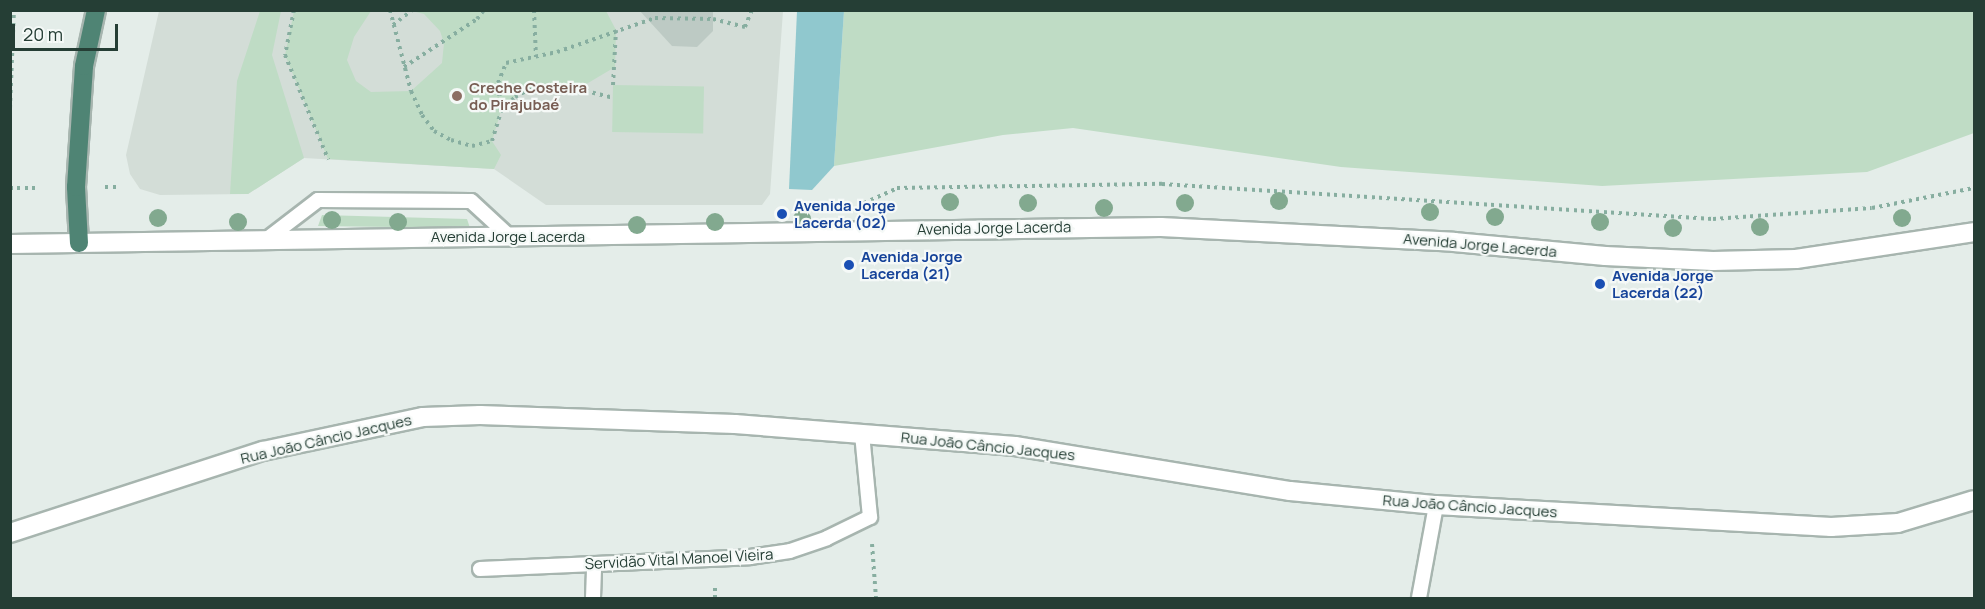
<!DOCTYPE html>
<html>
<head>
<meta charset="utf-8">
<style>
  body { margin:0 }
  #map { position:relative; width:1985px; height:609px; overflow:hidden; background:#e4ede9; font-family:Manrope,sans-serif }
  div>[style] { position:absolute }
  .built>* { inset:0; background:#d3ddd7 }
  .green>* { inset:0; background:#bfdcc5; transform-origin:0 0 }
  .water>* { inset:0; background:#90c8ce }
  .building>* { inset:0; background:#bdcac4 }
  .path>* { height:4px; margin-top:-2px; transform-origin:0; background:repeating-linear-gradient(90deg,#87aea0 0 3px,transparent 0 7.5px) }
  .roads { filter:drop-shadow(2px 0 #a7b5af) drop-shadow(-2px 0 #a7b5af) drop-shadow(0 2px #a7b5af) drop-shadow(0 -2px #a7b5af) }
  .service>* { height:14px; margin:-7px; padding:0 7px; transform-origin:7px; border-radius:7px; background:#fff }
  .tertiary>* { height:18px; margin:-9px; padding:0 9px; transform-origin:9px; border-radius:9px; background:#fff }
  .secondary>* { height:18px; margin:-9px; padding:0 9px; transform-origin:9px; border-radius:9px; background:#fff }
  .trunk>* { height:18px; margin:-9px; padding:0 9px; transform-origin:9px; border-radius:9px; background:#4f8474 }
  .trees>* { width:18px; height:18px; margin:-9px; border-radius:50%; background:#82a98f }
  .dots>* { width:16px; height:16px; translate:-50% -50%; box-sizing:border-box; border:3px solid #f5f9f7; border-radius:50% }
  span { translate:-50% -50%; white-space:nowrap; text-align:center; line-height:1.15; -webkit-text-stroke:4.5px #f5f9f7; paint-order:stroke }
  .education-label { font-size:15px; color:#785e54; font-weight:700 }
  .left { translate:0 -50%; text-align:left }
  .transit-label { font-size:15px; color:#164399; font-weight:700 }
  .street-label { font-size:15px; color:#253e35 }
  .frame { position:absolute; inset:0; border:12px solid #253e35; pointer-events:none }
  .scale { position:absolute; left:12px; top:24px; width:106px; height:27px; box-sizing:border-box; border:3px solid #253e35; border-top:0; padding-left:8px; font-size:18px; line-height:21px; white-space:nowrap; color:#253e35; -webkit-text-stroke:4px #f5f9f7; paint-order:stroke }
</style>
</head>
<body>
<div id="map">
  <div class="built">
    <i style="clip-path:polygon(159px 11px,783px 11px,770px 194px,762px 205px,546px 205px,494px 169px,304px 158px,248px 194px,160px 195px,140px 189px,130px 174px,126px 155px)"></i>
  </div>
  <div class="green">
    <i style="clip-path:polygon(260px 11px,281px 11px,272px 55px,304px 158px,248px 194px,230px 194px,237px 81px)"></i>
    <i style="clip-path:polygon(294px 11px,371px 11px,354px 37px,347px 60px,356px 81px,371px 92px,411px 91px,442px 63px,444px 43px,440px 31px,424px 14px,412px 11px,606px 11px,616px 30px,615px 67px,578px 89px,538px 85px,515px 97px,501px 111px,492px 141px,501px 155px,494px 169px,328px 159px,285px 55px)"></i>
    <i style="clip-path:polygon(844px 11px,1974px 11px,1974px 133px,1867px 172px,1602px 186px,1341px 167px,1073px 128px,1003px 135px,834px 166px)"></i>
    <i style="left:613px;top:85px;width:91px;height:47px;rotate:1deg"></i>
    <i style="clip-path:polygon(322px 215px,467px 219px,470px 228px,318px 226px)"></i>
  </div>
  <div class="water">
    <i style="clip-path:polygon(797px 11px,844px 11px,834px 166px,812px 190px,789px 189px)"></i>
  </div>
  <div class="building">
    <i style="clip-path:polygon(639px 10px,713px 10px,713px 31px,697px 47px,672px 46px)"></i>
  </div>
  <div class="path">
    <i style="left:294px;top:10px;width:46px;rotate:101.3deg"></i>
    <i style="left:285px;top:55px;width:113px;rotate:67.5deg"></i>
    <i style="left:390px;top:10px;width:84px;rotate:75.5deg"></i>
    <i style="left:411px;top:91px;width:26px;rotate:65deg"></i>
    <i style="left:422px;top:115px;width:20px;rotate:53deg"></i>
    <i style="left:434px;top:131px;width:19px;rotate:28deg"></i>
    <i style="left:451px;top:140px;width:22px;rotate:16deg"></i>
    <i style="left:472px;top:146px;width:21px;rotate:-14deg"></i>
    <i style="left:492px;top:141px;width:31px;rotate:-73deg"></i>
    <i style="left:501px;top:111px;width:20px;rotate:-45deg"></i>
    <i style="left:515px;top:97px;width:26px;rotate:-28deg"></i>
    <i style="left:538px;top:85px;width:40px;rotate:5.7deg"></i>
    <i style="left:578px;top:89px;width:36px;rotate:14deg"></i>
    <i style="left:534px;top:10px;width:47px;rotate:87.6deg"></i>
    <i style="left:393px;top:25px;width:24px;rotate:-38deg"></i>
    <i style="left:404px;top:67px;width:87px;rotate:-33.3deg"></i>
    <i style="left:477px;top:19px;width:11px;rotate:-52deg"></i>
    <i style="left:613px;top:85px;width:55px;rotate:-86.9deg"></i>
    <i style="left:10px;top:108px;width:98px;rotate:-87.7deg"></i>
    <i style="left:501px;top:111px;width:28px;rotate:-96deg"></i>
    <i style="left:498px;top:83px;width:22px;rotate:-68deg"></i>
    <i style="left:506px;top:63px;width:52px;rotate:-12.2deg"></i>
    <i style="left:557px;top:52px;width:104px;rotate:-19.1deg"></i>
    <i style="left:655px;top:18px;width:58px;rotate:1deg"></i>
    <i style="left:713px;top:19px;width:33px;rotate:14deg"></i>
    <i style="left:745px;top:27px;width:18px;rotate:-68deg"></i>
    <i style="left:105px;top:187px;width:13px"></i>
    <i style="left:10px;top:188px;width:28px"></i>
    <i style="left:864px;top:203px;width:36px;rotate:-24deg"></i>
    <i style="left:897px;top:188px;width:265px;rotate:-0.9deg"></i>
    <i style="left:1162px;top:184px;width:552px;rotate:3.63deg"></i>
    <i style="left:1713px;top:219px;width:159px;rotate:-4deg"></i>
    <i style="left:1872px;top:208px;width:104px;rotate:-11.1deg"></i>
    <i style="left:872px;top:544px;width:54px;rotate:85.8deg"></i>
    <i style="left:715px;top:598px;width:15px;rotate:-90deg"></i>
  </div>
  <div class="roads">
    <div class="service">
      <i style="left:267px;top:239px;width:64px;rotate:-37.4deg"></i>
      <i style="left:318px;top:200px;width:153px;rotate:0.4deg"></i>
      <i style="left:471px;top:201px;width:53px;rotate:42.7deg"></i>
      <i style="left:480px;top:569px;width:270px;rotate:-2.5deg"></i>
      <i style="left:750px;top:557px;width:40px;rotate:-8.5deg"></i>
      <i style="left:790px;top:551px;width:39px;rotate:-19deg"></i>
      <i style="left:827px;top:538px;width:48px;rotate:-26deg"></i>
      <i style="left:870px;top:517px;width:83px;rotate:-95.5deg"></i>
      <i style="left:593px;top:598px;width:34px;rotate:-88deg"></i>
      <i style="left:1419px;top:598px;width:95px;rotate:-79.6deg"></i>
    </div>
    <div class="tertiary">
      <i style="left:10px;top:533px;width:266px;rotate:-18deg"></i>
      <i style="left:263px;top:451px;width:164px;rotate:-12deg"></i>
      <i style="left:423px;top:417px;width:57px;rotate:-2deg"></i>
      <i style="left:480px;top:415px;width:255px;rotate:2deg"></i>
      <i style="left:735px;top:424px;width:281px;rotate:4.5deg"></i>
      <i style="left:1015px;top:446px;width:279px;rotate:9.3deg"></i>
      <i style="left:1290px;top:491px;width:147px;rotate:5.5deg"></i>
      <i style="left:1436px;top:505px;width:396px;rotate:3.2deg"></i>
      <i style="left:1831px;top:527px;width:67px;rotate:-3.4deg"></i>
      <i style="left:1898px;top:523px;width:79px;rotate:-16.8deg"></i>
    </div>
    <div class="secondary">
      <i style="left:10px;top:244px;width:1151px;rotate:-0.85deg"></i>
      <i style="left:1161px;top:227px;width:293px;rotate:2.9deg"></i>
      <i style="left:1454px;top:242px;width:152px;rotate:5.3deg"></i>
      <i style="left:1605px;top:256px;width:108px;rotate:2.7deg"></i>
      <i style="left:1713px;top:261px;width:83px;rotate:-1.4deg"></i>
      <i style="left:1796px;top:259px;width:180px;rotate:-8.6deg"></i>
    </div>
    <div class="trunk">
      <i style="left:79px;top:243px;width:56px;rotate:-93.1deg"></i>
      <i style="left:76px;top:187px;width:121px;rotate:-86.2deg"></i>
      <i style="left:84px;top:66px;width:57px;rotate:-77.9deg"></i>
    </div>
  </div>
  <div class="trees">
    <i style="left:1279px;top:201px"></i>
    <i style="left:950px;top:202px"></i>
    <i style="left:1028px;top:203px"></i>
    <i style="left:1185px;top:203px"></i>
    <i style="left:1104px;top:208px"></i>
    <i style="left:1430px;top:212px"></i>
    <i style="left:1495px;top:217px"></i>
    <i style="left:158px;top:218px"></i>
    <i style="left:1902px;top:218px"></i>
    <i style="left:802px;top:219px"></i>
    <i style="left:332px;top:220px"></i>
    <i style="left:238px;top:222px"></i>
    <i style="left:398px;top:222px"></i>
    <i style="left:715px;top:222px"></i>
    <i style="left:1600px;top:222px"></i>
    <i style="left:637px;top:225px"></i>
    <i style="left:1760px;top:227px"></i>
    <i style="left:1673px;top:228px"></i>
  </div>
  <div class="dots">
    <i style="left:457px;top:96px;background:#8d6e63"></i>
    <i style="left:782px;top:214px;background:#1a4fb4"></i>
    <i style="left:849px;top:265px;background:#1a4fb4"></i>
    <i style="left:1600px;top:284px;background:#1a4fb4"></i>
  </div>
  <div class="education-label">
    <span class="left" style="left:469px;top:96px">Creche Costeira<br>do Pirajubaé</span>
  </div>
  <div class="transit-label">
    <span class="left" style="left:794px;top:214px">Avenida Jorge<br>Lacerda (02)</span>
    <span class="left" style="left:861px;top:265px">Avenida Jorge<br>Lacerda (21)</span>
    <span class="left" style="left:1612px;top:284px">Avenida Jorge<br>Lacerda (22)</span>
  </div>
  <div class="street-label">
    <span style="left:994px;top:228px;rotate:-1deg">Avenida Jorge Lacerda</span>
    <span style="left:508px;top:237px">Avenida Jorge Lacerda</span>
    <span style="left:1480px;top:245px;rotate:5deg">Avenida Jorge Lacerda</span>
    <span style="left:326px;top:439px;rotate:-13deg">Rua João Câncio Jacques</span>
    <span style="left:988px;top:446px;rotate:6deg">Rua João Câncio Jacques</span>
    <span style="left:1470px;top:506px;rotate:4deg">Rua João Câncio Jacques</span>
    <span style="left:679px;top:559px;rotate:-3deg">Servidão Vital Manoel Vieira</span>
  </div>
  <div class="frame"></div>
  <div class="scale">20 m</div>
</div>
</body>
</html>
